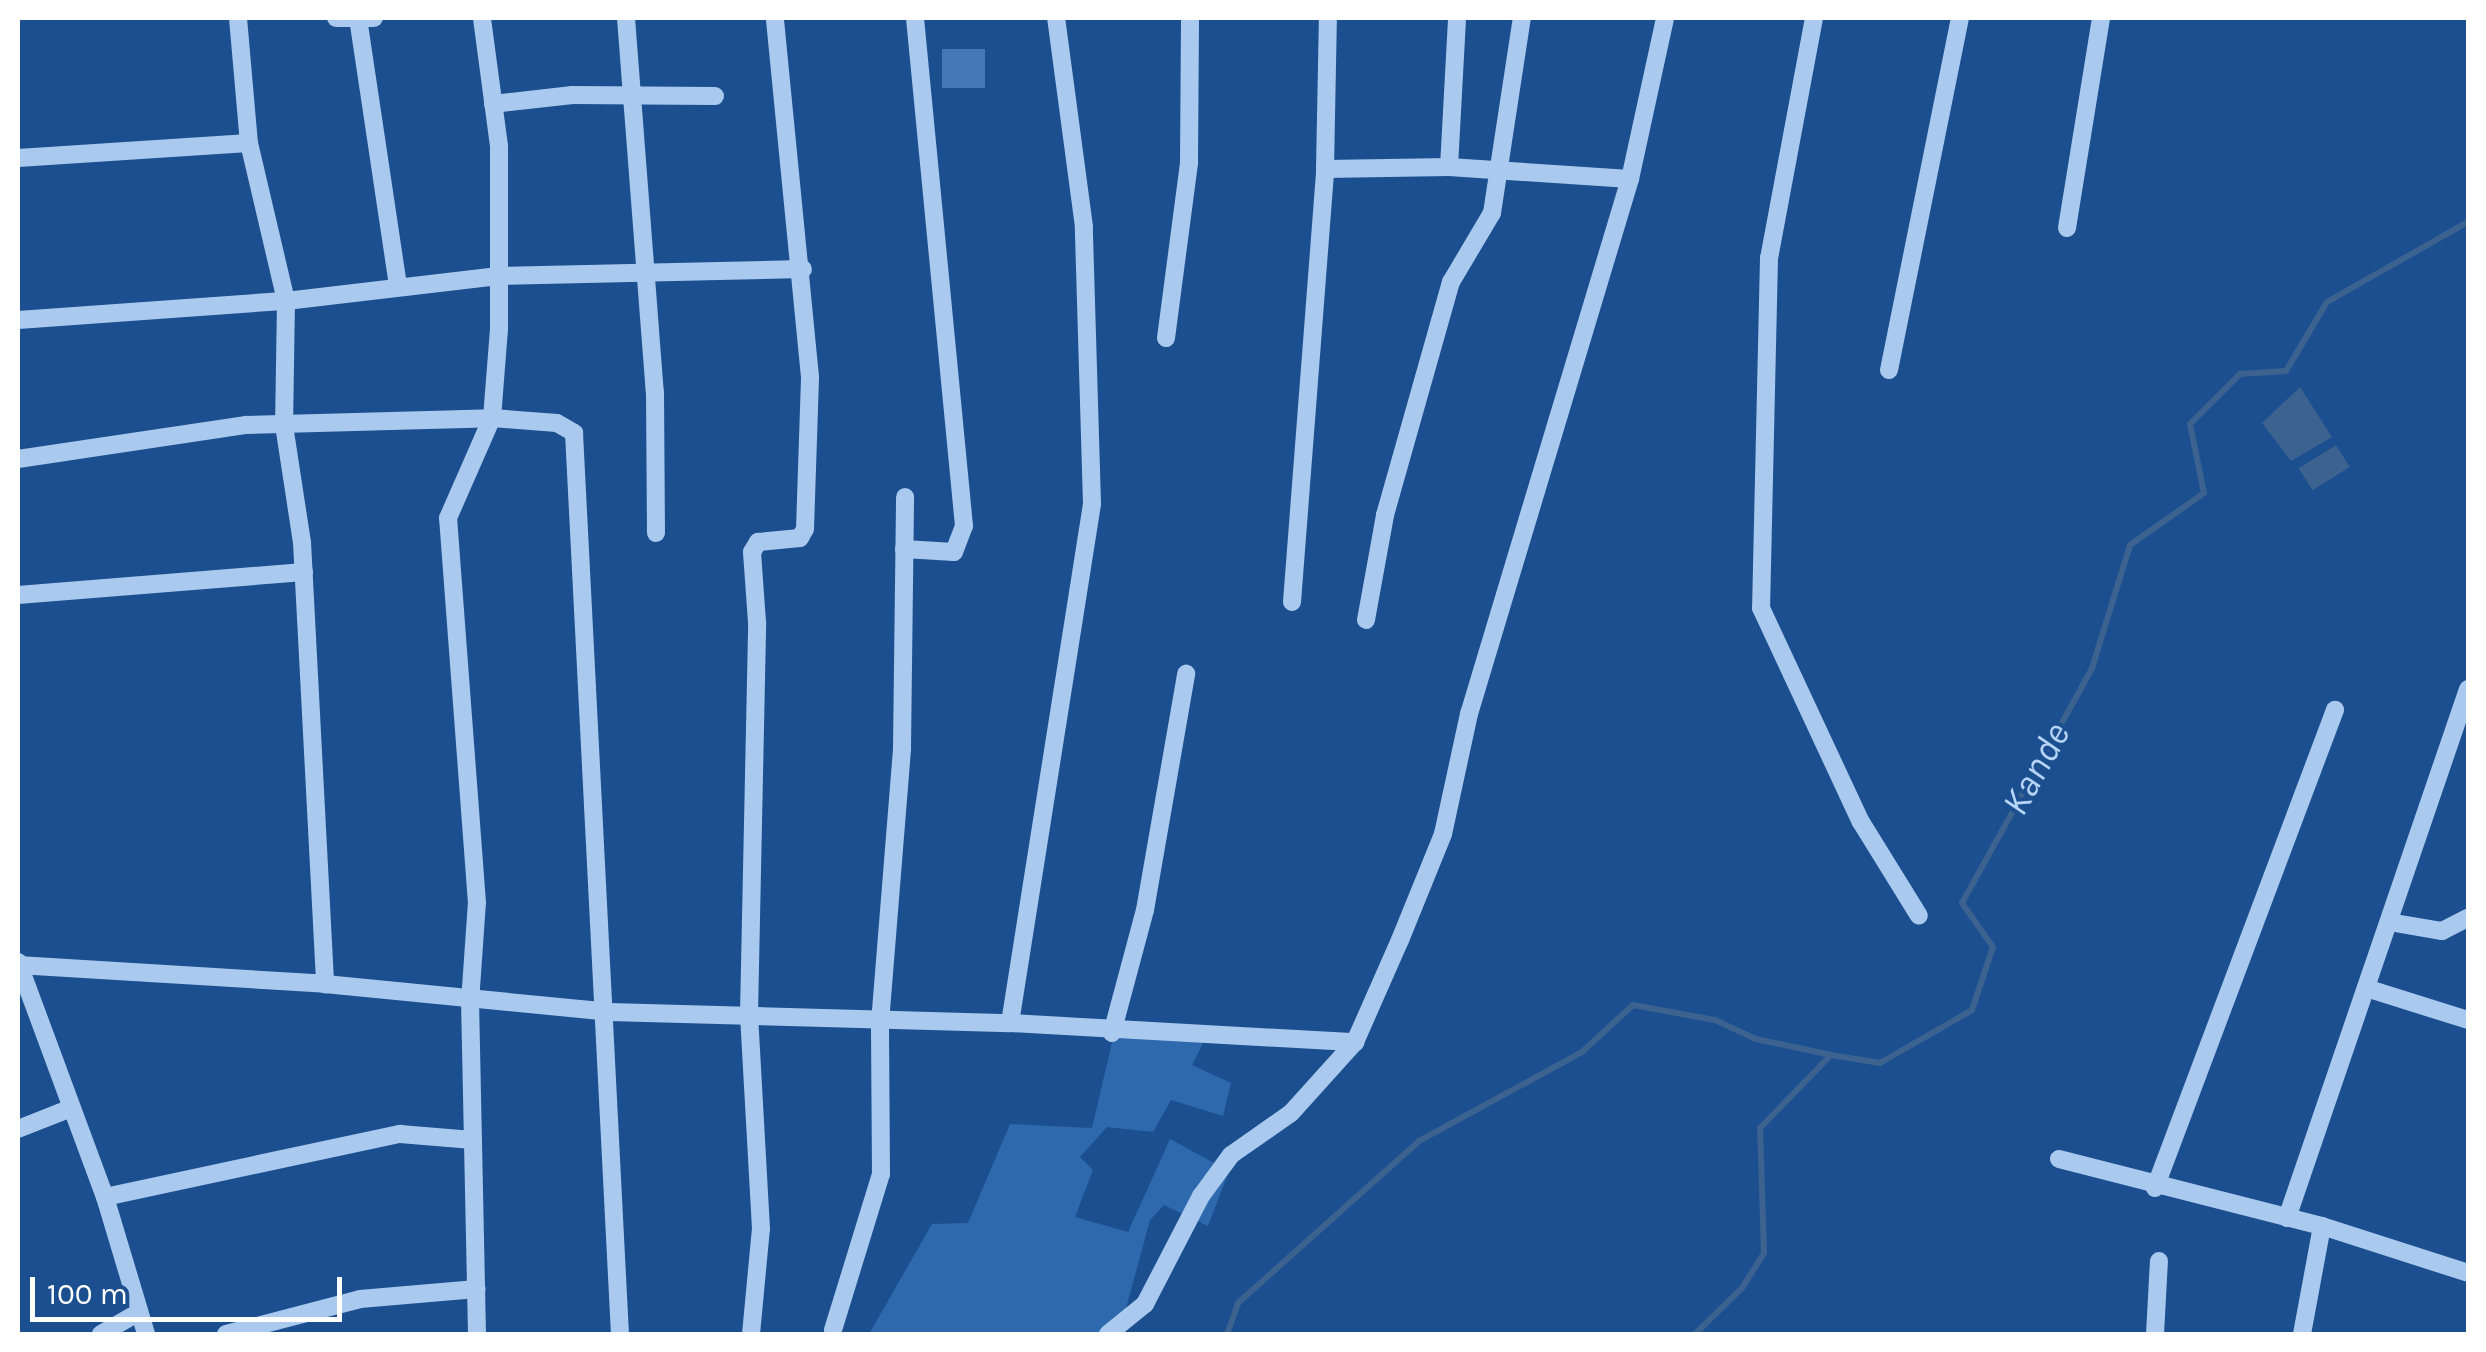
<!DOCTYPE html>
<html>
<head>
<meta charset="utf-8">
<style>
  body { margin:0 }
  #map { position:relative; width:2486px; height:1352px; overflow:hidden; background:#1b4f8f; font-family:Karla,sans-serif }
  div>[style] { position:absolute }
  .green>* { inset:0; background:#2e69ad }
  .water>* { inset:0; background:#3c6290; transform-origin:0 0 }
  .stream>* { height:6px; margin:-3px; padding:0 3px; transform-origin:3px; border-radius:3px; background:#3c6290 }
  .building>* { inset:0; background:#4478b7; transform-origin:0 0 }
  .minor>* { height:18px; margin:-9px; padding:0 9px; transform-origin:9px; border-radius:9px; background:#a9c9ee }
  span { translate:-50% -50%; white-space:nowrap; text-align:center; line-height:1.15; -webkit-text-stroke:8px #1b4f8f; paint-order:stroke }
  .water-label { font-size:38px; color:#b5d3f5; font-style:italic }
  .frame { position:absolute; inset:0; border:20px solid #fff; pointer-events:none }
  .scale { position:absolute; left:30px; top:1277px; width:312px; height:45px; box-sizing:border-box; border:5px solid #fff; border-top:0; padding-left:12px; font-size:30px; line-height:35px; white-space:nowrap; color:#fff; -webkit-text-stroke:8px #1b4f8f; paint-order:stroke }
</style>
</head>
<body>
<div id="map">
  <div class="green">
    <i style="clip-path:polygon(1207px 1035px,1192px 1065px,1231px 1083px,1223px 1116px,1171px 1100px,1153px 1132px,1107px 1127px,1080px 1157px,1093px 1170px,1075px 1217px,1128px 1232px,1170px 1139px,1229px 1171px,1208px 1226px,1164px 1205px,1150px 1220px,1119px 1334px,869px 1334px,932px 1224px,968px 1223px,1010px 1124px,1092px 1128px,1113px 1038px)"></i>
  </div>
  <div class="water">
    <i style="clip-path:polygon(2300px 387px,2332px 437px,2291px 461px,2262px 423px)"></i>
    <i style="left:2336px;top:445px;width:26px;height:44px;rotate:58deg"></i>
  </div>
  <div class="stream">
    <i style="left:1227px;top:1334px;width:33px;rotate:-70deg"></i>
    <i style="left:1238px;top:1303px;width:243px;rotate:-41.8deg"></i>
    <i style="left:1419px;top:1141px;width:186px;rotate:-28.6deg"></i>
    <i style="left:1582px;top:1052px;width:69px;rotate:-42.7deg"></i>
    <i style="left:1633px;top:1005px;width:83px;rotate:10.4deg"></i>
    <i style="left:1715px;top:1020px;width:45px;rotate:24.9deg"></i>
    <i style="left:1756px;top:1039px;width:77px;rotate:12deg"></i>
    <i style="left:1695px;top:1334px;width:66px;rotate:-44.4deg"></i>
    <i style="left:1742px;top:1288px;width:41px;rotate:-57.8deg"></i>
    <i style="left:1764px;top:1253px;width:125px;rotate:-91.8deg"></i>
    <i style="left:1760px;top:1128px;width:102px;rotate:-45.8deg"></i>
    <i style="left:1831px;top:1055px;width:50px;rotate:9.3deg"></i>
    <i style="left:1880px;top:1063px;width:106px;rotate:-29.9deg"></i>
    <i style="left:1972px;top:1010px;width:66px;rotate:-71.6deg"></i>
    <i style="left:1993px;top:947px;width:54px;rotate:-125.2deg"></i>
    <i style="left:1962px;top:903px;width:269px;rotate:-61deg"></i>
    <i style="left:2092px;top:668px;width:129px;rotate:-72.8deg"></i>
    <i style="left:2130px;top:545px;width:90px;rotate:-35.1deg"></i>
    <i style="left:2204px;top:493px;width:70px;rotate:-101.5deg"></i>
    <i style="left:2190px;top:424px;width:71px;rotate:-45deg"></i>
    <i style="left:2240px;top:374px;width:46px;rotate:-3.7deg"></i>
    <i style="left:2286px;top:371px;width:80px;rotate:-59.3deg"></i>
    <i style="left:2327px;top:302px;width:162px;rotate:-29.6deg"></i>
  </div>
  <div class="building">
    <i style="left:985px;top:49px;width:39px;height:43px;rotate:90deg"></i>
  </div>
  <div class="minor">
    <i style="left:238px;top:18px;width:125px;rotate:85deg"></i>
    <i style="left:249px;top:143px;width:162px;rotate:76.8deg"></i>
    <i style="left:286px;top:301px;width:124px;rotate:90.9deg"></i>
    <i style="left:284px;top:425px;width:118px;rotate:81.3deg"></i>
    <i style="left:302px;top:542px;width:443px;rotate:87deg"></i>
    <i style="left:336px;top:18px;width:38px"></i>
    <i style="left:358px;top:18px;width:272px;rotate:81.5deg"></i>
    <i style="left:626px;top:18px;width:375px;rotate:85.6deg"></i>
    <i style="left:655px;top:392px;width:141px;rotate:89.6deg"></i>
    <i style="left:1814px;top:18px;width:244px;rotate:100.6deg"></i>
    <i style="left:1769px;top:258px;width:350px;rotate:91.3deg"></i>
    <i style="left:1761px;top:608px;width:236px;rotate:65deg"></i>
    <i style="left:1861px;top:822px;width:110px;rotate:58.3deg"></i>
    <i style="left:493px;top:104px;width:80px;rotate:-6.5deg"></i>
    <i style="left:572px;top:95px;width:143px;rotate:0.4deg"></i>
    <i style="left:18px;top:158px;width:231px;rotate:-3.7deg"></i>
    <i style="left:1449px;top:167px;width:149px;rotate:-86.9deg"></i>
    <i style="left:1325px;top:169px;width:124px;rotate:-0.9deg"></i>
    <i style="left:1449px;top:167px;width:181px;rotate:3.8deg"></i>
    <i style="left:2067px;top:228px;width:213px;rotate:-80.8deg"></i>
    <i style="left:18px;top:320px;width:269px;rotate:-4.1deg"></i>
    <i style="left:286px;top:301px;width:214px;rotate:-6.7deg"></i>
    <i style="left:499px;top:276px;width:304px;rotate:-1.3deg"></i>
    <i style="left:1166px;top:338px;width:177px;rotate:-82.5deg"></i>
    <i style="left:1189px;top:163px;width:145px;rotate:-89.6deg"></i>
    <i style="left:1889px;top:370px;width:359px;rotate:-78.6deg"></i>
    <i style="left:18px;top:459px;width:231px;rotate:-8.5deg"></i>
    <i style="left:246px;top:425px;width:246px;rotate:-1.6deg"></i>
    <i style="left:492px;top:418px;width:65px;rotate:4.4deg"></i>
    <i style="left:557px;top:423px;width:20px;rotate:30deg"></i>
    <i style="left:574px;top:433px;width:902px;rotate:87.08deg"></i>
    <i style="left:904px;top:549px;width:50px;rotate:3.4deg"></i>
    <i style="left:954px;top:552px;width:28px;rotate:-69deg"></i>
    <i style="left:964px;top:526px;width:510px;rotate:-95.51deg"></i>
    <i style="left:18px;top:595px;width:287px;rotate:-4.6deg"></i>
    <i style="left:1292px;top:602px;width:434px;rotate:-85.6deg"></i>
    <i style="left:1325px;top:169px;width:151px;rotate:-88.9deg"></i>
    <i style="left:1366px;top:620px;width:107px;rotate:-79.7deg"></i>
    <i style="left:1385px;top:515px;width:242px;rotate:-74.2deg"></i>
    <i style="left:1451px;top:282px;width:80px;rotate:-59.3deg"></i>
    <i style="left:1492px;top:213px;width:197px;rotate:-81.3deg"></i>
    <i style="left:2389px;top:922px;width:54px;rotate:9.6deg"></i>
    <i style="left:2442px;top:931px;width:29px;rotate:-27deg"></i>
    <i style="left:18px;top:962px;width:251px;rotate:69.7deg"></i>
    <i style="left:105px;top:1197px;width:143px;rotate:73.3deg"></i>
    <i style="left:18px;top:965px;width:308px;rotate:3.5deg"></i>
    <i style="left:325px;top:984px;width:285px;rotate:5.6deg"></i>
    <i style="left:609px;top:1012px;width:401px;rotate:1.6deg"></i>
    <i style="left:1010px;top:1023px;width:346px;rotate:3.2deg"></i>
    <i style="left:2366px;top:988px;width:107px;rotate:17.4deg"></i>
    <i style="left:1010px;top:1023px;width:525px;rotate:-81.02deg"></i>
    <i style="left:1092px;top:504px;width:277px;rotate:-91.7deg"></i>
    <i style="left:1084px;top:227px;width:211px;rotate:-97.6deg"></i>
    <i style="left:1112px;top:1033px;width:127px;rotate:-75deg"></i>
    <i style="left:1145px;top:910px;width:240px;rotate:-80.1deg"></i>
    <i style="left:18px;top:1129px;width:57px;rotate:-21.6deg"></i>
    <i style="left:2059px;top:1159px;width:271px;rotate:14.3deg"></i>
    <i style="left:2322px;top:1226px;width:153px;rotate:17.8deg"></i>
    <i style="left:2155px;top:1188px;width:511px;rotate:-69.37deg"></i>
    <i style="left:105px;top:1197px;width:302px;rotate:-12.1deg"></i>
    <i style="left:400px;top:1134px;width:73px;rotate:4.7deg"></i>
    <i style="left:2287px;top:1218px;width:559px;rotate:-71.11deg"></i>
    <i style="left:833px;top:1330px;width:163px;rotate:-72.9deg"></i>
    <i style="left:881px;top:1174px;width:151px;rotate:-90.4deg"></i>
    <i style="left:880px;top:1023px;width:276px;rotate:-85.4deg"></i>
    <i style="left:902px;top:748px;width:251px;rotate:-89.3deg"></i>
    <i style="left:101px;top:1334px;width:44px;rotate:-30.1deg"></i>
    <i style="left:226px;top:1334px;width:138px;rotate:-14.6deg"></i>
    <i style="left:360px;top:1299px;width:117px;rotate:-4.9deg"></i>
    <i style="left:477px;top:1334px;width:332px;rotate:-91.2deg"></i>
    <i style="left:470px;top:1002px;width:99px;rotate:-86deg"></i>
    <i style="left:477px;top:903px;width:386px;rotate:-94.3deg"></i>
    <i style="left:448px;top:518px;width:109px;rotate:-66.3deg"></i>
    <i style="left:492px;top:418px;width:89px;rotate:-85.5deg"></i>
    <i style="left:499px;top:329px;width:183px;rotate:-90deg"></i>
    <i style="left:499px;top:146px;width:129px;rotate:-97.6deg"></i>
    <i style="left:751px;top:1334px;width:105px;rotate:-84.6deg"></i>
    <i style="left:761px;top:1229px;width:215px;rotate:-93.2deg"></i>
    <i style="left:749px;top:1014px;width:392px;rotate:-88.8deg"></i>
    <i style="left:757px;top:622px;width:70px;rotate:-94.1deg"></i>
    <i style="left:752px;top:552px;width:12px;rotate:-59deg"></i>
    <i style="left:758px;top:542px;width:42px;rotate:-5.4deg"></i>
    <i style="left:800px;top:538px;width:10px;rotate:-61deg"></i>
    <i style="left:805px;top:529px;width:152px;rotate:-88.1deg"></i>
    <i style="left:810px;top:377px;width:361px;rotate:-95.6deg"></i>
    <i style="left:1108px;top:1334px;width:48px;rotate:-39deg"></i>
    <i style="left:1145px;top:1304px;width:122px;rotate:-62.6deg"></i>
    <i style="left:1201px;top:1196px;width:51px;rotate:-53.8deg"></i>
    <i style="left:1231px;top:1155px;width:73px;rotate:-35deg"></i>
    <i style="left:1291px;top:1113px;width:96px;rotate:-48deg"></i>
    <i style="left:1355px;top:1042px;width:111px;rotate:-66.2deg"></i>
    <i style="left:1400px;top:940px;width:114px;rotate:-67.9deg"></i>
    <i style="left:1443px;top:834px;width:123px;rotate:-77.8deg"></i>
    <i style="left:1469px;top:714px;width:559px;rotate:-73.25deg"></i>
    <i style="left:1630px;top:179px;width:165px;rotate:-77.7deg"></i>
    <i style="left:2155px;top:1334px;width:73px;rotate:-86.9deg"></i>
    <i style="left:2302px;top:1334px;width:110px;rotate:-79.5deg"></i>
  </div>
  <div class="water-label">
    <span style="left:2036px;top:769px;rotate:-61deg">Kande</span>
  </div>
  <div class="frame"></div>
  <div class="scale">100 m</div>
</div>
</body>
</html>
